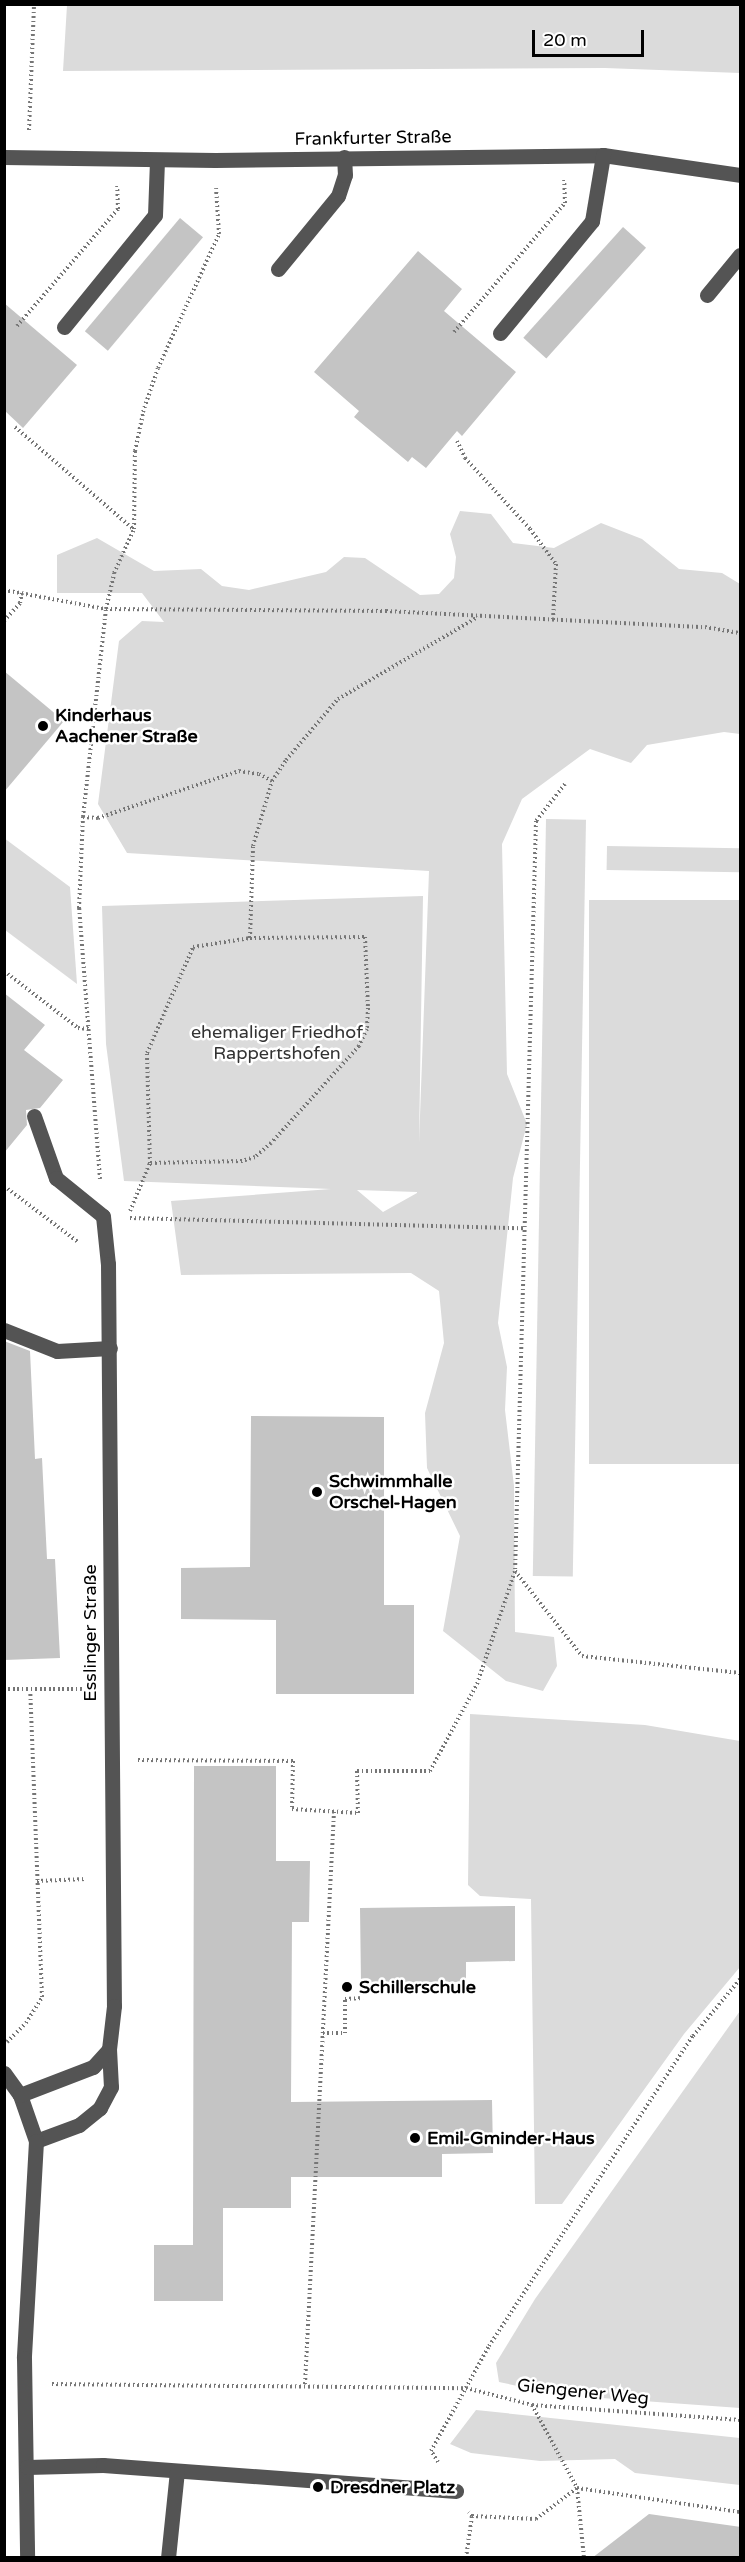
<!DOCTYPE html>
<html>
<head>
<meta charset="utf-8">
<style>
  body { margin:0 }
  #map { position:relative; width:745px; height:2562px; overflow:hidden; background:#fff; font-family:"Varela Round",sans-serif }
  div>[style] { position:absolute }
  .green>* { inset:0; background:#dbdbdb; transform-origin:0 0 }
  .building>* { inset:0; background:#c4c4c4; transform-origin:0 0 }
  .path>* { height:4px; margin-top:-2px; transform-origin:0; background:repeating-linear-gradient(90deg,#767676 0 1.5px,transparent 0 4.5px) }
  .minor>* { height:15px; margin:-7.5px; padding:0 7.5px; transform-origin:7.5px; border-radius:7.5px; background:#545454 }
  .dots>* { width:16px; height:16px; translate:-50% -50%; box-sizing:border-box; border:3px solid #fff; border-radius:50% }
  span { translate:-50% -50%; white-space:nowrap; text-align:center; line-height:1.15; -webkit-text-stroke:5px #fff; paint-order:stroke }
  .street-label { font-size:18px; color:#000 }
  .poi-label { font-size:18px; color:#000; font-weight:700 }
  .left { translate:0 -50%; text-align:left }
  .park-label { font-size:18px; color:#323232 }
  .frame { position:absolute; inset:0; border:6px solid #000; pointer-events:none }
  .scale { position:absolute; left:532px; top:30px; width:112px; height:27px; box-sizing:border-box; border:3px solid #000; border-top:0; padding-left:8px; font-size:18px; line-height:21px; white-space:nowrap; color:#000; -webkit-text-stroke:4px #fff; paint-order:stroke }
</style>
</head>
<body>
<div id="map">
  <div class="green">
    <i style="clip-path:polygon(67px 5px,740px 5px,740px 73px,605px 68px,63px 71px)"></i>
    <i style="clip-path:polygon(evenodd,460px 511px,491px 514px,513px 543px,554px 548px,601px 523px,642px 539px,679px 569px,722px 573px,740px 584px,740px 734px,724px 732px,647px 745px,631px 763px,590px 749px,522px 799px,502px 844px,507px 1074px,527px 1124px,513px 1178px,498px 1323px,507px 1367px,505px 1410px,514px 1486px,515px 1632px,554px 1637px,557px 1666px,543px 1691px,506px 1681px,443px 1631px,460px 1536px,427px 1468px,425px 1413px,444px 1343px,439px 1291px,411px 1273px,181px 1275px,171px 1201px,331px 1189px,124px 1181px,106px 1044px,102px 906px,423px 896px,419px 1143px,429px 871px,127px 853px,98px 804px,119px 641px,142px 621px,164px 622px,142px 593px,57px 593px,57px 555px,97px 538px,154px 571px,201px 569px,222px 586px,249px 590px,326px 572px,344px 557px,365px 558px,420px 595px,439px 594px,454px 578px,456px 557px,450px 534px,460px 511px,357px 1190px,417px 1192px,417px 1193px,383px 1212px,357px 1190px)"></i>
    <i style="left:546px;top:819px;width:40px;height:757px;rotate:1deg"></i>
    <i style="clip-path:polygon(4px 838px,70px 887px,77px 984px,5px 930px)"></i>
    <i style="left:607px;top:846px;width:133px;height:24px;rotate:1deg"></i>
    <i style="left:589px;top:900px;width:151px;height:564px"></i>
    <i style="clip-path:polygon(470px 1714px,645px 1725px,740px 1741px,740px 1967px,684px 2034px,562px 2204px,535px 2204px,531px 1899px,480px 1896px,468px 1885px)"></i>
    <i style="clip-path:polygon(740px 2011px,740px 2408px,560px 2395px,499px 2382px,496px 2363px,535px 2299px)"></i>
    <i style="clip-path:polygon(476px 2410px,740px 2438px,740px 2485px,635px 2473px,615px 2459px,540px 2461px,471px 2453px,450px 2444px)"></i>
  </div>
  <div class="building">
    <i style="left:180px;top:218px;width:30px;height:148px;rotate:40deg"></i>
    <i style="left:623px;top:227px;width:31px;height:149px;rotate:42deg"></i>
    <i style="clip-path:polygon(418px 251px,462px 289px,444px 311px,516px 372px,462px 436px,457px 431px,426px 468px,412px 457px,408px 462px,354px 417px,359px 411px,314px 372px)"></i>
    <i style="clip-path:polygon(4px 303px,77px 365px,23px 428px,4px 410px)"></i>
    <i style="clip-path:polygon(4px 671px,64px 721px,4px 792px)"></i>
    <i style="clip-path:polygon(4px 993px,45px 1025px,24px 1050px,63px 1080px,40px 1108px,26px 1110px,27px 1125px,4px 1153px)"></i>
    <i style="clip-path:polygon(4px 1341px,30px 1351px,35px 1459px,42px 1458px,47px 1559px,55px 1559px,60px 1658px,4px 1660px)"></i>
    <i style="clip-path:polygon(251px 1416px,384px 1417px,384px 1605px,414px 1605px,414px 1694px,276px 1694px,276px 1620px,181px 1619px,181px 1568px,250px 1567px)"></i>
    <i style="clip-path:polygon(194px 1766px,276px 1766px,276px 1861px,310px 1861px,309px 1922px,292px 1922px,291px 2102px,492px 2100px,493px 2153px,442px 2154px,442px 2177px,291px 2177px,291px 2208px,223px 2208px,223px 2301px,154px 2301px,154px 2245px,193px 2245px)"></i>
    <i style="clip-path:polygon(515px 1906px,515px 1961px,466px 1962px,466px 1982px,361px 1983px,360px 1908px)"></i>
    <i style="clip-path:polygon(649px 2514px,741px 2527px,741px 2558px,592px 2558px)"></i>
  </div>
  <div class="path">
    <i style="left:29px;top:130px;width:126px;rotate:-87.7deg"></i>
    <i style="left:17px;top:326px;width:155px;rotate:-49.2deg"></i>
    <i style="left:118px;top:209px;width:23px;rotate:-92deg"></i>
    <i style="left:454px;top:332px;width:170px;rotate:-49.3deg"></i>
    <i style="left:565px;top:203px;width:23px;rotate:-92deg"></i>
    <i style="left:15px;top:427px;width:156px;rotate:40.8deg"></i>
    <i style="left:457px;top:441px;width:19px;rotate:65deg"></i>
    <i style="left:465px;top:458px;width:96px;rotate:47.5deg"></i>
    <i style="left:530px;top:529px;width:44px;rotate:53.4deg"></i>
    <i style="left:556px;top:564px;width:56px;rotate:93.1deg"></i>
    <i style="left:4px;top:590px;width:104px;rotate:10.6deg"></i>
    <i style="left:106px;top:609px;width:280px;rotate:0.4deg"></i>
    <i style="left:386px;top:611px;width:319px;rotate:2.9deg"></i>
    <i style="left:705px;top:627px;width:36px;rotate:10deg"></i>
    <i style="left:4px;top:621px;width:24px;rotate:-48deg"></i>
    <i style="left:20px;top:603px;width:10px;rotate:-79deg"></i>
    <i style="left:565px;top:784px;width:47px;rotate:128.1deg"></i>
    <i style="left:536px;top:821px;width:750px;rotate:91.6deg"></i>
    <i style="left:515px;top:1571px;width:108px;rotate:51.8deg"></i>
    <i style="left:582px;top:1656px;width:159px;rotate:6.1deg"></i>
    <i style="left:83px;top:817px;width:15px;rotate:4deg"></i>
    <i style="left:98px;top:818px;width:149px;rotate:-18.4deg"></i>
    <i style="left:239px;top:771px;width:20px;rotate:9deg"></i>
    <i style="left:259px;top:774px;width:15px;rotate:28deg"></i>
    <i style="left:250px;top:938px;width:92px;rotate:-88.1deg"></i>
    <i style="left:253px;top:846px;width:68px;rotate:-73.7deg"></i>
    <i style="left:272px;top:781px;width:25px;rotate:-56deg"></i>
    <i style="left:286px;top:760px;width:80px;rotate:-49.6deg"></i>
    <i style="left:338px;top:699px;width:162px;rotate:-30.4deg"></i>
    <i style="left:4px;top:971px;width:93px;rotate:37.6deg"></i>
    <i style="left:78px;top:1028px;width:11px;rotate:5deg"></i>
    <i style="left:100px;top:1179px;width:272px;rotate:-94.4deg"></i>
    <i style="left:79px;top:908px;width:91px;rotate:-87.5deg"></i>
    <i style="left:83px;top:817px;width:209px;rotate:-83.7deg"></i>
    <i style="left:106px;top:609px;width:37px;rotate:-77deg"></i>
    <i style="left:114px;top:573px;width:48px;rotate:-65.6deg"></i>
    <i style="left:134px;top:529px;width:78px;rotate:-89.3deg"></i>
    <i style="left:135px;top:451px;width:40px;rotate:-78deg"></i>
    <i style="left:143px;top:412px;width:46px;rotate:-71.2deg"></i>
    <i style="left:158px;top:368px;width:147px;rotate:-65.5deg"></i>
    <i style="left:219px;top:234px;width:46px;rotate:-93.7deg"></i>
    <i style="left:4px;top:1186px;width:93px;rotate:37.1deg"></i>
    <i style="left:130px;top:1211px;width:52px;rotate:-67.4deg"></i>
    <i style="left:150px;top:1163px;width:110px;rotate:-91.6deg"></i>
    <i style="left:147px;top:1053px;width:116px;rotate:-66.5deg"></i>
    <i style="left:193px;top:947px;width:58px;rotate:-9deg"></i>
    <i style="left:250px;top:938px;width:115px;rotate:-0.5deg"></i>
    <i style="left:365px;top:937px;width:71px;rotate:87.6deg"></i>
    <i style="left:368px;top:1008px;width:21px;rotate:93deg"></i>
    <i style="left:367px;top:1029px;width:19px;rotate:115deg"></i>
    <i style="left:359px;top:1046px;width:131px;rotate:132.2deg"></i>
    <i style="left:271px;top:1143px;width:21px;rotate:139deg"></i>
    <i style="left:255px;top:1157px;width:14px;rotate:163deg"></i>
    <i style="left:242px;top:1161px;width:92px;rotate:178.8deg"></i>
    <i style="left:130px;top:1218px;width:394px;rotate:1.5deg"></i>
    <i style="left:4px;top:1689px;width:81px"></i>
    <i style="left:138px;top:1760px;width:155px;rotate:0.4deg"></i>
    <i style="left:293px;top:1761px;width:48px;rotate:91.2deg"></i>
    <i style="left:292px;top:1809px;width:66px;rotate:3.5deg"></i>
    <i style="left:358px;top:1813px;width:42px;rotate:-91.4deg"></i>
    <i style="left:357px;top:1771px;width:73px"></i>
    <i style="left:430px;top:1771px;width:99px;rotate:-61.6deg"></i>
    <i style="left:477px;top:1684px;width:119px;rotate:-71.4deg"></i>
    <i style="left:37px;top:1881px;width:49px;rotate:-2.3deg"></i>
    <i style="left:323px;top:2033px;width:22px"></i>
    <i style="left:345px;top:2033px;width:34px;rotate:-90deg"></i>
    <i style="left:345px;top:1999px;width:18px;rotate:-3deg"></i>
    <i style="left:7px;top:2042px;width:27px;rotate:-45deg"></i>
    <i style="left:26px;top:2023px;width:31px;rotate:-58deg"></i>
    <i style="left:42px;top:1997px;width:306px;rotate:-92.2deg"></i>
    <i style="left:52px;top:2384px;width:414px;rotate:0.6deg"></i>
    <i style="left:466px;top:2388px;width:68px;rotate:14.4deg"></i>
    <i style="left:532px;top:2405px;width:209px;rotate:4.1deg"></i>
    <i style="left:305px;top:2384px;width:573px;rotate:-87.1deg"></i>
    <i style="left:532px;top:2405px;width:94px;rotate:61.5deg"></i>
    <i style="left:577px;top:2488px;width:70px;rotate:84.3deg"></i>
    <i style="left:438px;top:2462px;width:13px;rotate:-122deg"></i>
    <i style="left:431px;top:2451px;width:120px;rotate:-61.1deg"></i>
    <i style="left:489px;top:2346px;width:371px;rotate:-56.7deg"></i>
    <i style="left:693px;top:2036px;width:74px;rotate:-50.5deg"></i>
    <i style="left:472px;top:2516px;width:64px;rotate:2.7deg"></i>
    <i style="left:536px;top:2519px;width:51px;rotate:-37.1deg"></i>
    <i style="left:577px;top:2488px;width:165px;rotate:8.4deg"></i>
    <i style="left:466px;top:2558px;width:42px;rotate:-81.9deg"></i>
    <i style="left:472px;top:2516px;width:5px;rotate:-127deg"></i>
  </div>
  <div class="minor">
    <i style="left:4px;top:157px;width:211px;rotate:0.8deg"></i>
    <i style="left:215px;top:160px;width:388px;rotate:-0.7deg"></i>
    <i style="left:603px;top:155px;width:138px;rotate:8.3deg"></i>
    <i style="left:278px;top:269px;width:94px;rotate:-50.6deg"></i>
    <i style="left:338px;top:196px;width:22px;rotate:-72deg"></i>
    <i style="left:345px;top:175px;width:18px;rotate:-93deg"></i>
    <i style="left:707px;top:295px;width:52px;rotate:-50.5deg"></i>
    <i style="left:64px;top:327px;width:144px;rotate:-50.9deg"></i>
    <i style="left:155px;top:215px;width:55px;rotate:-87.9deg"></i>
    <i style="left:500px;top:333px;width:145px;rotate:-50.6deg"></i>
    <i style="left:592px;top:221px;width:67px;rotate:-80.5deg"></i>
    <i style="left:34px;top:1116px;width:66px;rotate:70.5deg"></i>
    <i style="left:56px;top:1178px;width:60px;rotate:39deg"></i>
    <i style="left:103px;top:1216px;width:48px;rotate:84.1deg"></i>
    <i style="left:108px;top:1264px;width:742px;rotate:89.54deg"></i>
    <i style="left:114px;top:2006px;width:43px;rotate:96.6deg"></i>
    <i style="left:109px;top:2049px;width:38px;rotate:87deg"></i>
    <i style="left:111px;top:2087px;width:24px;rotate:118deg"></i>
    <i style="left:100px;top:2108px;width:27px;rotate:141deg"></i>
    <i style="left:79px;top:2125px;width:46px;rotate:159.6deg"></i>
    <i style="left:4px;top:1330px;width:57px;rotate:21.6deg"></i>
    <i style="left:57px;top:1351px;width:53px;rotate:-3.2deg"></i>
    <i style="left:4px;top:2073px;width:27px;rotate:54deg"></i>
    <i style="left:20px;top:2095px;width:49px;rotate:70.8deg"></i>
    <i style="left:36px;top:2141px;width:217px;rotate:93.2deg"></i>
    <i style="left:24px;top:2358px;width:200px;rotate:89.1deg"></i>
    <i style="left:20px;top:2095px;width:78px;rotate:-21deg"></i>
    <i style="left:93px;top:2067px;width:24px;rotate:-48deg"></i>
    <i style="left:27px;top:2467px;width:76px;rotate:-1.5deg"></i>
    <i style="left:103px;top:2465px;width:354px;rotate:4.2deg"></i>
    <i style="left:168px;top:2558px;width:87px;rotate:-84.1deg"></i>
  </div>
  <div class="dots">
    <i style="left:43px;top:726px;background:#000"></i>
    <i style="left:317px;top:1492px;background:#000"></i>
    <i style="left:347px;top:1987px;background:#000"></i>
    <i style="left:415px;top:2138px;background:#000"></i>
    <i style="left:318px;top:2487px;background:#000"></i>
  </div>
  <div class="street-label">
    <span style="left:373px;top:138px;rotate:-1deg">Frankfurter Straße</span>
    <span style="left:90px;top:1633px;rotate:-90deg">Esslinger Straße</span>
    <span style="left:583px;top:2392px;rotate:6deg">Giengener Weg</span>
  </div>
  <div class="poi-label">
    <span class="left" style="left:55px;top:726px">Kinderhaus<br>Aachener Straße</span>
    <span class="left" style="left:329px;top:1492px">Schwimmhalle<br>Orschel-Hagen</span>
    <span class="left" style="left:359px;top:1987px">Schillerschule</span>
    <span class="left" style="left:427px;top:2138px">Emil-Gminder-Haus</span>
    <span class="left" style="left:330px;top:2487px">Dresdner Platz</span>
  </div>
  <div class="park-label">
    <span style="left:277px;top:1043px">ehemaliger Friedhof<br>Rappertshofen</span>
  </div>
  <div class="frame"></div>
  <div class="scale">20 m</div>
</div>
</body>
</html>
